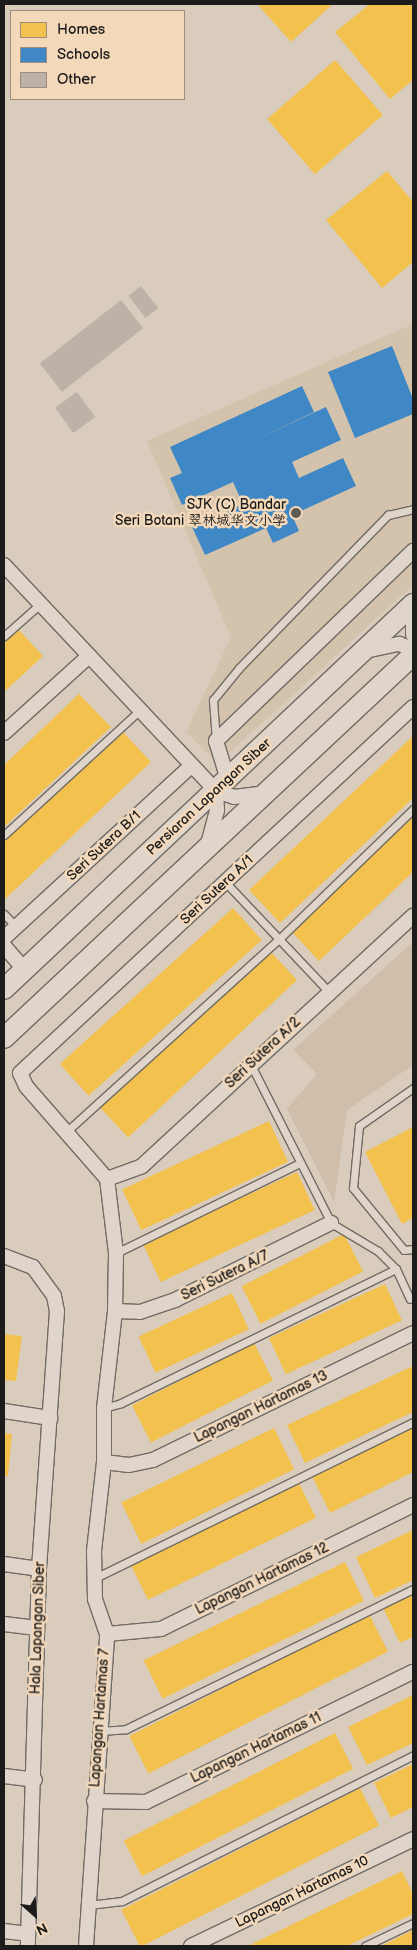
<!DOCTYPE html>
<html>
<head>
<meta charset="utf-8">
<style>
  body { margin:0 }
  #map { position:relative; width:417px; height:1950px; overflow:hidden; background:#d9ccbd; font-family:"Balsamiq Sans","LXGW WenKai TC",sans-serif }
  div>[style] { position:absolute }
  .built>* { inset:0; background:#d3c2ac }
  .green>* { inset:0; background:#d0beaa }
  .homes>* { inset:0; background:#f2c14e; transform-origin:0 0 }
  .schools>* { inset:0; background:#3f88c5 }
  .building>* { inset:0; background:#bcb2a8; transform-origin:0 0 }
  .roads { filter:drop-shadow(1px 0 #716b64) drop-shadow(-1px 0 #716b64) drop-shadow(0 1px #716b64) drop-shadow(0 -1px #716b64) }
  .service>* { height:7px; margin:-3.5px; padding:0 3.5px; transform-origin:3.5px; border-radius:3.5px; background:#dfd5cb }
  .minor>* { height:14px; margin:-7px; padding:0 7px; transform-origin:7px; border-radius:7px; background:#dfd5cb }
  .secondary>* { height:20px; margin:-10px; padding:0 10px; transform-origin:10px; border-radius:10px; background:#dfd5cb }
  .dots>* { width:14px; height:14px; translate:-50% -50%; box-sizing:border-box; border:2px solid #f3d8ba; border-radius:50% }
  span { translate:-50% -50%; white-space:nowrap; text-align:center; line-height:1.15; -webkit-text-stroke:5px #f3d8ba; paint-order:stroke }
  .poi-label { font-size:14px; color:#1c1c1c }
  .right { translate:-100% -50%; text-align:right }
  .street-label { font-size:14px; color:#1c1c1c }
  .frame { position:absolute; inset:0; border:5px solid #1c1c1c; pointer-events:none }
  .legend { position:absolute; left:10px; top:10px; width:175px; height:90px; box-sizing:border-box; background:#f3d8ba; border:1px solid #9d8d7b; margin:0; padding:6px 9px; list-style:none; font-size:15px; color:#1c1c1c }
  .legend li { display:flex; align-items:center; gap:10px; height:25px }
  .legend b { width:25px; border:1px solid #9d8d7b }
  .north { position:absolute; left:10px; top:1890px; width:50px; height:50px; -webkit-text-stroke:4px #f3d8ba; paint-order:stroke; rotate:154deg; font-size:14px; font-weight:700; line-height:20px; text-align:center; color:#1c1c1c }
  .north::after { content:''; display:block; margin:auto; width:18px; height:22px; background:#1c1c1c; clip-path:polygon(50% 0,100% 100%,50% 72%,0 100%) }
</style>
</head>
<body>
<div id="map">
  <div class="built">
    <i style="clip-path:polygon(413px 324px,413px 585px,218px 763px,186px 732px,231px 637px,147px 441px)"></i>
  </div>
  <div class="green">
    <i style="clip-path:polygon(413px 942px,413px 1065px,347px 1110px,334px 1202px,287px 1109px,317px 1074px,293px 1050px)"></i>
  </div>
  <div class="homes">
    <i style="clip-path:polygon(257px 4px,333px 4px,291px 42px)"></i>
    <i style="clip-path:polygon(370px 4px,410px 4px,413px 8px,413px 80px,390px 99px,335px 32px)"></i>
    <i style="left:335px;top:60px;width:73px;height:90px;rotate:49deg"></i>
    <i style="clip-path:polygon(387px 171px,413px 202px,413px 262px,382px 288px,326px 220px)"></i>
    <i style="clip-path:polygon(16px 627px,43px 656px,4px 692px,4px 638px)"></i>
    <i style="clip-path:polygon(79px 694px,111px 727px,4px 827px,4px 765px)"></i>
    <i style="clip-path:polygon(122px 731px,151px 762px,4px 900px,4px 841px)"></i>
    <i style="clip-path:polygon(413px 736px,413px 798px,280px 923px,249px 890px)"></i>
    <i style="clip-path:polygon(413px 817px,413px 872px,319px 961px,291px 931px)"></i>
    <i style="left:233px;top:908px;width:43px;height:233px;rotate:48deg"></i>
    <i style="left:269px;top:950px;width:41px;height:231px;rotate:47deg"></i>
    <i style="left:269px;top:1121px;width:45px;height:162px;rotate:65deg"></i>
    <i style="clip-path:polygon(413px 1127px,413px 1218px,402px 1224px,365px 1152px)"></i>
    <i style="left:297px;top:1172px;width:42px;height:170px;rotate:65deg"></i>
    <i style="left:344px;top:1234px;width:42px;height:115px;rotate:63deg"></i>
    <i style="left:385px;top:1284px;width:40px;height:128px;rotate:65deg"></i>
    <i style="left:232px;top:1293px;width:40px;height:103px;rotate:65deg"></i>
    <i style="clip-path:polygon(4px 1334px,22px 1336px,16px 1381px,4px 1380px)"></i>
    <i style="left:254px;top:1343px;width:42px;height:137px;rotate:63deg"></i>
    <i style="clip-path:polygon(413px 1366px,413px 1412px,305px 1463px,287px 1425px)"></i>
    <i style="clip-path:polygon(413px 1426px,413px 1472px,330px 1513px,312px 1476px)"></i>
    <i style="left:274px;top:1428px;width:46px;height:170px;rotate:64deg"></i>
    <i style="clip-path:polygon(4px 1433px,12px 1434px,8px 1476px,4px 1476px)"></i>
    <i style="left:298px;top:1481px;width:41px;height:187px;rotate:64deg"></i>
    <i style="clip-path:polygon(413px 1530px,413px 1580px,375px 1598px,356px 1557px)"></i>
    <i style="left:345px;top:1562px;width:43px;height:224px;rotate:64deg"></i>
    <i style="clip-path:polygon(413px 1593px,413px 1637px,400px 1643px,383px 1608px)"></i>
    <i style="left:369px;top:1614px;width:42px;height:269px;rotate:63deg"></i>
    <i style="clip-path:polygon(413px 1695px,413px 1743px,367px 1765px,348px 1727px)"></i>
    <i style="left:335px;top:1733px;width:40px;height:237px;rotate:63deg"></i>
    <i style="clip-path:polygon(413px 1764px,413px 1807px,391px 1818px,374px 1783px)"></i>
    <i style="left:360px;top:1788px;width:42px;height:268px;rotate:63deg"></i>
    <i style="clip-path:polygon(402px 1871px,413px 1894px,413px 1914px,347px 1946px,248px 1946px)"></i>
    <i style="clip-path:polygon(413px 1930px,413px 1946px,381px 1946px)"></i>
  </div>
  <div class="schools">
    <i style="clip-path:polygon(392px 346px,413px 399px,413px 414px,355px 438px,328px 372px)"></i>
    <i style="clip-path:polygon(302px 386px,314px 412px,255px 440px,326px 407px,341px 440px,292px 462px,299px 478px,343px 458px,356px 486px,292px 515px,299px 531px,273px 543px,266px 528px,205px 555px,192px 527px,243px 504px,233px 482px,182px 505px,170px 478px,182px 473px,170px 447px)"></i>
  </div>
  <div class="building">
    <i style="left:141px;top:286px;width:28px;height:16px;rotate:52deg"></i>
    <i style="left:121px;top:300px;width:36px;height:103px;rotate:52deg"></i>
    <i style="left:77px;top:392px;width:31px;height:27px;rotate:54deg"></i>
  </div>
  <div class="roads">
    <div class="service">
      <i style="left:4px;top:636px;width:48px;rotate:-41.6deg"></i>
      <i style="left:216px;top:741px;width:41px;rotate:-94.2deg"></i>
      <i style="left:213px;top:700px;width:41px;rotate:-50.9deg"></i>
      <i style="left:239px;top:668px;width:214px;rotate:-45.8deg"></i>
      <i style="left:388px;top:515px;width:26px;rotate:-13deg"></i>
      <i style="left:4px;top:835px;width:185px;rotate:-42.6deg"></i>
      <i style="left:226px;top:883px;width:150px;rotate:46.6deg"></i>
      <i style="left:4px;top:914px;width:18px;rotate:47deg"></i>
      <i style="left:251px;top:1065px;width:177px;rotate:63.1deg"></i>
      <i style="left:331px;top:1223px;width:55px;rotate:30.8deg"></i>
      <i style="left:378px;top:1251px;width:25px;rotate:45deg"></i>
      <i style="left:396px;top:1269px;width:33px;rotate:65deg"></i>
      <i style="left:413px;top:1088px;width:66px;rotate:144.9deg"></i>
      <i style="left:359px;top:1126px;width:62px;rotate:95.5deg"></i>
      <i style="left:353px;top:1188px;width:80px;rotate:50.6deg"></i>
      <i style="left:404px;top:1250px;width:9px;rotate:-6deg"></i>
      <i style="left:66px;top:1132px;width:287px;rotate:-42.2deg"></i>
      <i style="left:279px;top:939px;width:187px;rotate:-44.1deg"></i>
      <i style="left:116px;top:1253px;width:205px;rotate:-26.1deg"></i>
      <i style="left:104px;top:1408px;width:18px;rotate:-16deg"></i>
      <i style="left:121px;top:1403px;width:306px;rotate:-26deg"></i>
      <i style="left:95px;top:1578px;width:354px;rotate:-26.1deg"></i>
      <i style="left:100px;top:1731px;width:26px;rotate:-4deg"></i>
      <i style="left:126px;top:1729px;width:319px;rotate:-26deg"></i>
      <i style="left:89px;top:1905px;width:33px;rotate:-7deg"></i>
      <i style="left:122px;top:1901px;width:326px;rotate:-26.6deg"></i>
      <i style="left:365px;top:1946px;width:53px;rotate:-25.6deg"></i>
    </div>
    <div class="minor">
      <i style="left:4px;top:565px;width:310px;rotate:46.8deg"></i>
      <i style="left:216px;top:791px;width:19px;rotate:18deg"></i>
      <i style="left:234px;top:797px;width:31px;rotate:-7deg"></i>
      <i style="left:413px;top:624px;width:11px;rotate:90deg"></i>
      <i style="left:365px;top:651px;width:35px;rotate:-12deg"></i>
      <i style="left:399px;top:644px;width:15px;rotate:20deg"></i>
      <i style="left:4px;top:733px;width:115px;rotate:-42.2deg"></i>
      <i style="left:228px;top:780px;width:41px;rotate:-107.1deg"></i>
      <i style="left:216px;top:741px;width:274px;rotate:-44deg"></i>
      <i style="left:208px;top:844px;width:35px;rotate:-75deg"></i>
      <i style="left:217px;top:810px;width:19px;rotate:-93deg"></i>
      <i style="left:4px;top:938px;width:255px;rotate:-42.6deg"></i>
      <i style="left:4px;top:946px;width:32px;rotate:49deg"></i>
      <i style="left:107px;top:1179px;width:37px;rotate:-20deg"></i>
      <i style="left:142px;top:1166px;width:369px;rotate:-42.7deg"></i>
      <i style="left:4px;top:1256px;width:31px;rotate:21deg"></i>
      <i style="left:33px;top:1267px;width:36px;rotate:54deg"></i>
      <i style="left:54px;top:1296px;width:15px;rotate:79deg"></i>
      <i style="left:57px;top:1311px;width:259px;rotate:94deg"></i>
      <i style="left:39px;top:1569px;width:377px;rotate:91.7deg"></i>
      <i style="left:115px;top:1311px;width:25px;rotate:2deg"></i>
      <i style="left:140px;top:1312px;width:39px;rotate:-19deg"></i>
      <i style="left:177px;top:1299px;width:172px;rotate:-26.3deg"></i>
      <i style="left:4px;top:1411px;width:47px;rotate:8.7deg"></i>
      <i style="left:104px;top:1462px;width:25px;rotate:7deg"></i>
      <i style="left:129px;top:1465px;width:25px;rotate:-12deg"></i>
      <i style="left:153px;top:1460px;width:289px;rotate:-26deg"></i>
      <i style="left:4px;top:1564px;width:35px;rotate:8deg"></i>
      <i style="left:4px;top:1624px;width:33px;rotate:7deg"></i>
      <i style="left:107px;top:1634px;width:54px;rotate:-5.3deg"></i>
      <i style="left:161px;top:1629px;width:281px;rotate:-26.2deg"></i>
      <i style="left:4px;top:1776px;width:31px;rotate:7deg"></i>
      <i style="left:94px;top:1801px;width:52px;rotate:1.1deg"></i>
      <i style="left:146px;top:1802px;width:297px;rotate:-26deg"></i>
      <i style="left:4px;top:1931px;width:24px;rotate:7deg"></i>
      <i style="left:86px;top:1946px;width:313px;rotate:-86.1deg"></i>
      <i style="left:107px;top:1634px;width:37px;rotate:-109deg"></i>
      <i style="left:95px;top:1599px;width:48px;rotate:-91.2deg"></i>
      <i style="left:94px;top:1551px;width:90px;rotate:-83.6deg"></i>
      <i style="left:104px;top:1462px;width:54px;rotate:-90deg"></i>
      <i style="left:104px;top:1408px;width:98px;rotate:-83.5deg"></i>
      <i style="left:115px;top:1311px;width:58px;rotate:-89deg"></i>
      <i style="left:116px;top:1253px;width:75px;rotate:-96.9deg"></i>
      <i style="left:107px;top:1179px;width:123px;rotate:-131.1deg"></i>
      <i style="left:26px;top:1086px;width:14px;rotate:-115deg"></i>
      <i style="left:20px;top:1073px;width:537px;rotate:-42.96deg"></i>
      <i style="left:191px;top:1946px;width:246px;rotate:-25.7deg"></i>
    </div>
    <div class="secondary">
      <i style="left:4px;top:989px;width:562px;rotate:-43.27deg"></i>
      <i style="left:4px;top:1038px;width:560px;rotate:-43.12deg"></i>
    </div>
  </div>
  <div class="dots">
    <i style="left:296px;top:513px;background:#5e5a54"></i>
  </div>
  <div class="poi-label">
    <span class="right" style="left:286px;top:513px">SJK (C) Bandar<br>Seri Botani 翠林城华文小学</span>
  </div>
  <div class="street-label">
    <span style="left:209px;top:797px;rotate:-43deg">Persiaran Lapangan Siber</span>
    <span style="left:104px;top:846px;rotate:-43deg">Seri Sutera B/1</span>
    <span style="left:217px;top:890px;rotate:-43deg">Seri Sutera A/1</span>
    <span style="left:263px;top:1053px;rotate:-43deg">Seri Sutera A/2</span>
    <span style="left:225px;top:1276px;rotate:-26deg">Seri Sutera A/7</span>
    <span style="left:261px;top:1407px;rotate:-26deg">Lapangan Hartamas 13</span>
    <span style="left:262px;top:1579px;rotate:-26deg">Lapangan Hartamas 12</span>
    <span style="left:38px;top:1628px;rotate:-88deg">Hala Lapangan Siber</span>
    <span style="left:100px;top:1718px;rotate:-86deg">Lapangan Hartamas 7</span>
    <span style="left:256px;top:1748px;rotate:-26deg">Lapangan Hartamas 11</span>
    <span style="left:302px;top:1892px;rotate:-26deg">Lapangan Hartamas 10</span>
  </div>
  <div class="frame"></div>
  <ul class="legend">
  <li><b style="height:14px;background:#f2c14e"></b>Homes</li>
  <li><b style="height:14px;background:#3f88c5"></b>Schools</li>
  <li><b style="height:14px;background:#bcb2a8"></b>Other</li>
  </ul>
  <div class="north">N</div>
</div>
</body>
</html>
